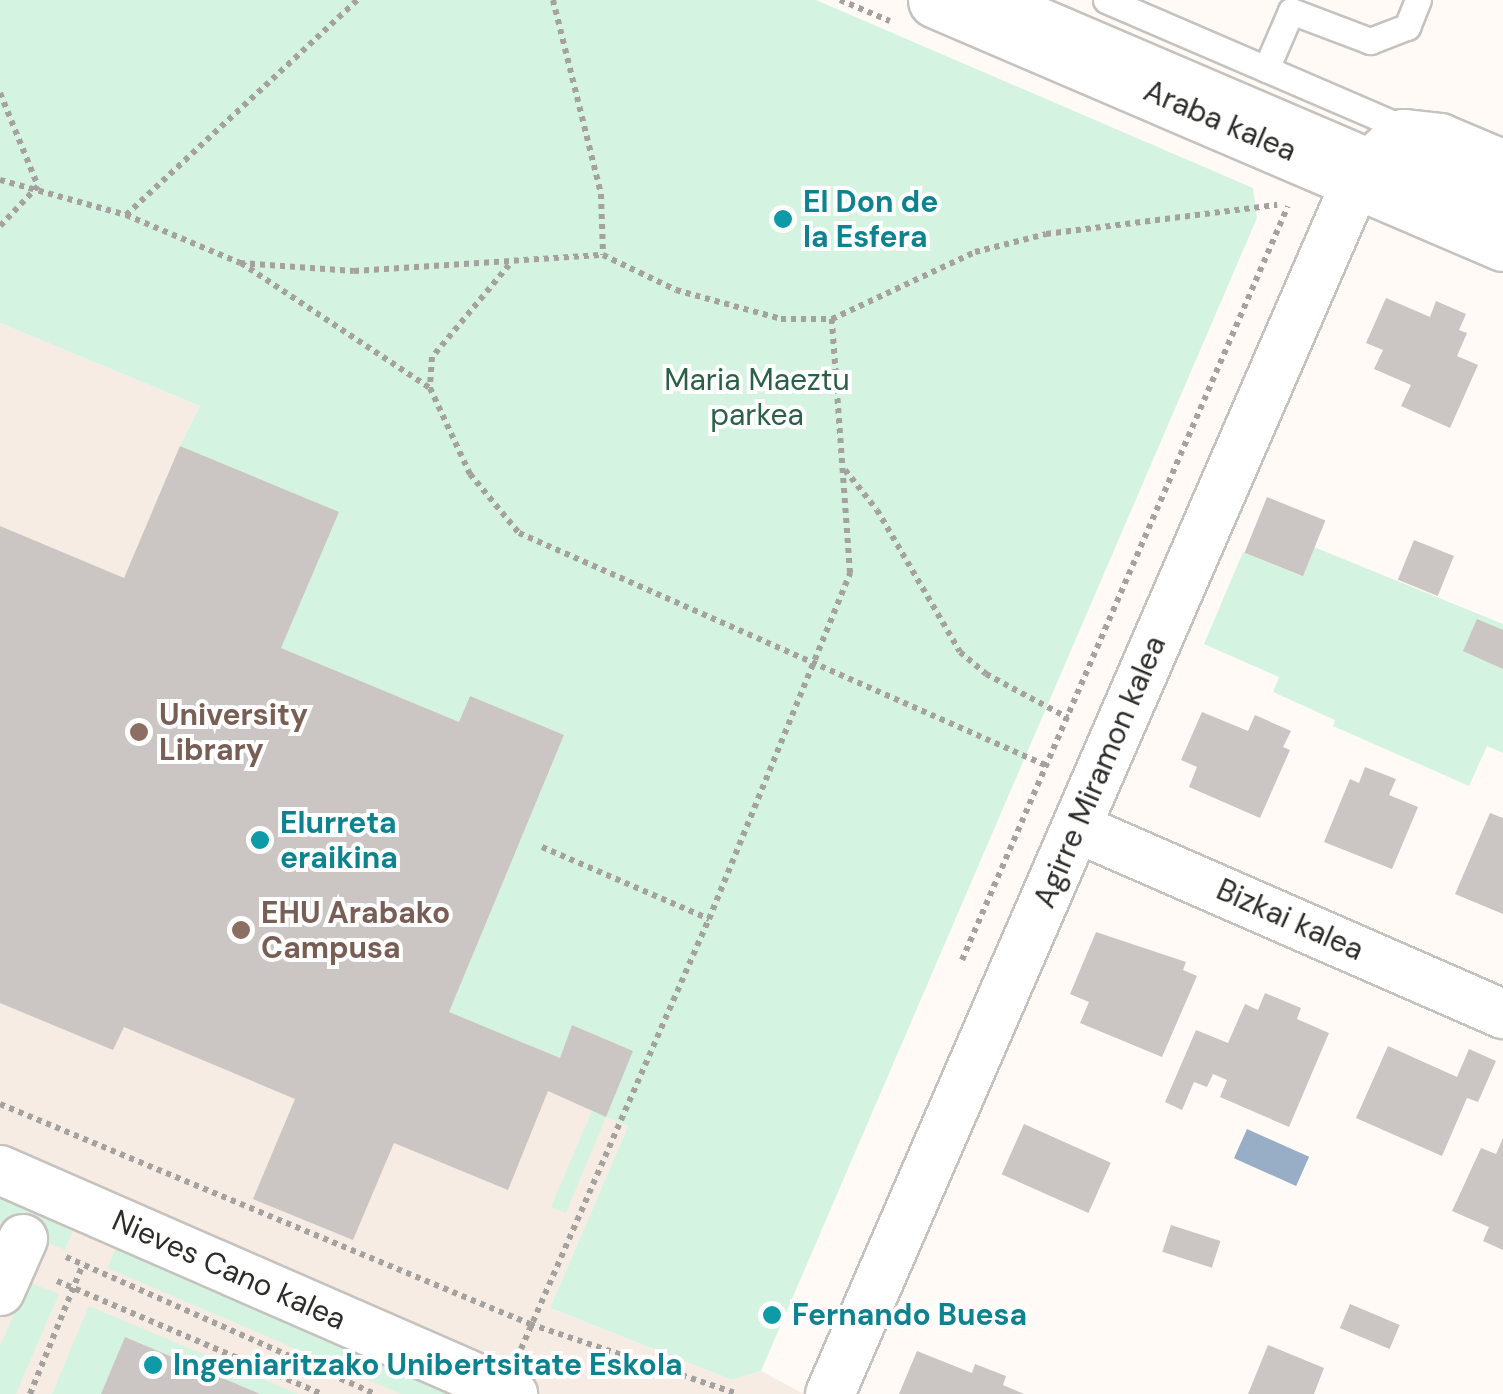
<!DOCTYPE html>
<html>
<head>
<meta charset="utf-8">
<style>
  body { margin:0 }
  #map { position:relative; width:1503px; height:1394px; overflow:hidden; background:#fffaf6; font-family:"DM Sans",sans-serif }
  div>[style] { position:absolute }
  .built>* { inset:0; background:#f7ece3 }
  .green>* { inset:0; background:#d4f4e1 }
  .water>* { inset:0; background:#98aec7; transform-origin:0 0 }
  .building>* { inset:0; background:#cbc5c3; transform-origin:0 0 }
  .path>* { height:6px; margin-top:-3px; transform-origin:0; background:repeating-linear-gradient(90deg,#a4a19e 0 5px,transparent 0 10px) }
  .roads { filter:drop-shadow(2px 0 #c6c2be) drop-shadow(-2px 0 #c6c2be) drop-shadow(0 2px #c6c2be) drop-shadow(0 -2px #c6c2be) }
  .lane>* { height:25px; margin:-12.5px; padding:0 12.5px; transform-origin:12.5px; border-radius:12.5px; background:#fff }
  .street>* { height:48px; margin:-24px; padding:0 24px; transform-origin:24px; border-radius:24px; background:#fff }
  .secondary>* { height:55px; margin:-27.5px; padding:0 27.5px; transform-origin:27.5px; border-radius:27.5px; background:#fff }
  .dots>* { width:28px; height:28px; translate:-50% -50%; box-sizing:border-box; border:5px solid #fff; border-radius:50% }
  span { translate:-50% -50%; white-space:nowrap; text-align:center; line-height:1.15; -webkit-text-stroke:8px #fff; paint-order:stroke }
  .street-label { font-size:30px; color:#2d2c2a }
  .culture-label { font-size:30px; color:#0d838f; font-weight:700 }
  .left { translate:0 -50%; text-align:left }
  .park-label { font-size:30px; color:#2a6045 }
  .education-label { font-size:30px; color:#785e54; font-weight:700 }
</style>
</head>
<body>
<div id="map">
  <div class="built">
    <i style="clip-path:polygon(0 323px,200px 406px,180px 446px,339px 512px,459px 722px,470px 696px,564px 735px,516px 849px,559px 1058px,572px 1025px,633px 1051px,606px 1117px,628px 1126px,550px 1308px,732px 1380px,761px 1371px,804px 1394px,0 1394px)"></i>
  </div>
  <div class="green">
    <i style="clip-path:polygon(0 0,816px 0,1253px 188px,1257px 218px,761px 1371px,732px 1380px,550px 1308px,628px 1126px,606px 1117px,566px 1213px,551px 1207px,592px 1111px,606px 1116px,633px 1051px,572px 1025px,560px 1058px,449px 1012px,564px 735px,470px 696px,459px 722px,281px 648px,338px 512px,180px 446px,200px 406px,0 323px)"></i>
    <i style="clip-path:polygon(1314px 547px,1503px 624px,1503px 753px,1487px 746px,1469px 786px,1333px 726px,1335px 720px,1273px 692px,1279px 677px,1204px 644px,1243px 552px,1301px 576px)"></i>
    <i style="clip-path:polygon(0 1198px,73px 1230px,65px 1250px,0 1222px)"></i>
    <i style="clip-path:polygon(116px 1248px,452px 1391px,451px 1394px,401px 1394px,107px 1268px)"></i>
    <i style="clip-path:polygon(28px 1282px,59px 1294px,16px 1394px,0 1394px,0 1346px)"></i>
    <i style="clip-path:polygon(89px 1306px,298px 1394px,260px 1394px,126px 1337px,101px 1394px,52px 1394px)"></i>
  </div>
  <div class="water">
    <i style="left:1247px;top:1129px;width:68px;height:32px;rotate:24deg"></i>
  </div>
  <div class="building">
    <i style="clip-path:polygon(1386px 298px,1430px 317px,1436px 301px,1466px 314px,1459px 330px,1467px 333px,1457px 356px,1478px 365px,1450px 428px,1401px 406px,1411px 385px,1374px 369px,1383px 350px,1366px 343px)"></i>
    <i style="clip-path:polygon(180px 446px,339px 512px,281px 648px,459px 722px,470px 696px,564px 735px,449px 1012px,560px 1058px,572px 1025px,633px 1051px,606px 1117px,548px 1091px,508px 1190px,394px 1143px,353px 1240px,253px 1199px,295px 1099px,124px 1027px,113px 1050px,0 1003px,0 526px,124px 578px)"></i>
    <i style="left:1267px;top:497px;width:63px;height:60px;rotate:22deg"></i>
    <i style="left:1414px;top:540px;width:43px;height:43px;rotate:22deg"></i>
    <i style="clip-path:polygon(1477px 619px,1503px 630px,1503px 669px,1463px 651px)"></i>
    <i style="clip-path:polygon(1202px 712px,1248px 731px,1255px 715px,1291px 731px,1283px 747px,1290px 750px,1260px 818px,1189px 787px,1197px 767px,1181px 760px)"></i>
    <i style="clip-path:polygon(1365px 767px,1396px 779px,1389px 795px,1418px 807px,1392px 869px,1324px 842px,1350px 779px,1359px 783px)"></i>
    <i style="clip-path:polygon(1490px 813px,1503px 818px,1503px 914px,1455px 894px)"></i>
    <i style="clip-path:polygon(1096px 932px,1186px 962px,1183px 970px,1197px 976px,1162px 1057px,1080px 1023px,1089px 1002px,1070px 994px)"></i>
    <i style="clip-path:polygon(1265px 993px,1301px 1008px,1297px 1019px,1329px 1033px,1289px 1127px,1220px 1097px,1227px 1080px,1213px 1074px,1207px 1087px,1194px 1082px,1182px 1110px,1165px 1102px,1196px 1030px,1228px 1043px,1245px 1004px,1258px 1010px)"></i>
    <i style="clip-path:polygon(1388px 1046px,1457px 1077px,1469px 1049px,1496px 1061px,1478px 1102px,1467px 1098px,1442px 1156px,1356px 1118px)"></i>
    <i style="left:1024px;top:1124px;width:95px;height:55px;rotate:24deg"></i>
    <i style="clip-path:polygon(1503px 1138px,1503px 1250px,1483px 1241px,1489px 1227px,1452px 1211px,1481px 1148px,1496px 1154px)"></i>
    <i style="left:1171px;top:1225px;width:52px;height:28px;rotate:18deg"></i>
    <i style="left:1350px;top:1304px;width:54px;height:26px;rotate:23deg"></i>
    <i style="clip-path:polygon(125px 1337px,260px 1394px,101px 1394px)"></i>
    <i style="clip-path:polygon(1268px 1345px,1324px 1368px,1314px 1394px,1248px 1394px)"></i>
    <i style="clip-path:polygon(917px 1351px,972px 1373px,975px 1364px,1006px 1376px,1003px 1385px,1024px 1394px,899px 1394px)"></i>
  </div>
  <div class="path">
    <i style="left:553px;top:0;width:200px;rotate:76.1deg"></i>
    <i style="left:601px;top:194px;width:61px;rotate:88.1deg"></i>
    <i style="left:840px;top:0;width:54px;rotate:22.8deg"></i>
    <i style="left:0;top:93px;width:100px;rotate:67.8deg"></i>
    <i style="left:38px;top:186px;width:55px;rotate:133.5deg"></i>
    <i style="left:0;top:180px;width:131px;rotate:15.5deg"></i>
    <i style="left:126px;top:215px;width:124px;rotate:22.8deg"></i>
    <i style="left:240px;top:263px;width:114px;rotate:4deg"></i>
    <i style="left:354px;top:271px;width:250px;rotate:-3.7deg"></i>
    <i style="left:603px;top:255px;width:81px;rotate:25.6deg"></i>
    <i style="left:676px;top:290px;width:109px;rotate:15.4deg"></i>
    <i style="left:781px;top:319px;width:51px"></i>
    <i style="left:832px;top:319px;width:158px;rotate:-25.1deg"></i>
    <i style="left:975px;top:252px;width:73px;rotate:-14.2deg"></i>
    <i style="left:1046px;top:234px;width:233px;rotate:-7.2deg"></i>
    <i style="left:126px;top:215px;width:316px;rotate:-42.9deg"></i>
    <i style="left:241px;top:263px;width:227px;rotate:33.5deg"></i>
    <i style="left:509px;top:265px;width:120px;rotate:129.9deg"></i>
    <i style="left:432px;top:357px;width:31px;rotate:94deg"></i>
    <i style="left:430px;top:388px;width:95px;rotate:65.1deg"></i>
    <i style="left:470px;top:474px;width:77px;rotate:50.3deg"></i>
    <i style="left:519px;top:533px;width:575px;rotate:23.8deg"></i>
    <i style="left:845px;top:470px;width:51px;rotate:51.3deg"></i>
    <i style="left:877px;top:510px;width:164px;rotate:59.7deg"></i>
    <i style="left:960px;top:652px;width:34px;rotate:40deg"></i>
    <i style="left:986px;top:674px;width:93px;rotate:28.2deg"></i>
    <i style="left:542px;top:847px;width:182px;rotate:23.3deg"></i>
    <i style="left:962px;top:960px;width:821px;rotate:-66.62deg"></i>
    <i style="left:0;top:1104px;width:574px;rotate:22.54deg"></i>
    <i style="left:530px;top:1324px;width:219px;rotate:18.6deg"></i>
    <i style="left:66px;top:1257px;width:338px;rotate:23.9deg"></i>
    <i style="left:57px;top:1281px;width:288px;rotate:23.1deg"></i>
    <i style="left:521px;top:1349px;width:469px;rotate:-66.4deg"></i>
    <i style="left:709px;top:919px;width:374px;rotate:-67.8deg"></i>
    <i style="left:850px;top:573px;width:255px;rotate:-94.1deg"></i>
    <i style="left:30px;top:1394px;width:140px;rotate:-67.8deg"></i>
  </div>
  <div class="roads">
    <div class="lane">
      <i style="left:1017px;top:0;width:529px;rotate:23.17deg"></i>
      <i style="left:1106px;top:0;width:334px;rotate:23.3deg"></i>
      <i style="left:1266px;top:69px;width:63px;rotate:-66.7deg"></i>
      <i style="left:1291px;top:11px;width:85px;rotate:20.8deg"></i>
      <i style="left:1370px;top:41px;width:40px;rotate:-21deg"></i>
      <i style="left:1407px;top:27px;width:29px;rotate:-68deg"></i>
    </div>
    <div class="street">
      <i style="left:1077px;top:828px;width:465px;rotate:23.6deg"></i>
      <i style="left:0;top:1170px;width:560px;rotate:23.59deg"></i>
      <i style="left:0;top:1291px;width:57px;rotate:-66.1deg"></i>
      <i style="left:830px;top:1394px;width:1323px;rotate:-66.53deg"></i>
    </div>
    <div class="secondary">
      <i style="left:936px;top:0;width:617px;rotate:23.2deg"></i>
      <i style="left:1357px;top:180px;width:63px;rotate:-43.1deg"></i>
      <i style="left:1403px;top:137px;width:36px;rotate:6deg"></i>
      <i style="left:1439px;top:141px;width:69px;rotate:22.9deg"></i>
    </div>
  </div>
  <div class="dots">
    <i style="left:783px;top:219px;background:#0f9aa8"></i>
    <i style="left:139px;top:732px;background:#8d6e63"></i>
    <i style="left:260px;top:840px;background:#0f9aa8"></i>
    <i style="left:241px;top:930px;background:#8d6e63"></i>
    <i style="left:772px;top:1315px;background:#0f9aa8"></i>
    <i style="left:153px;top:1365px;background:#0f9aa8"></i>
  </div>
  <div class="street-label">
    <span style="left:1220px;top:121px;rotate:23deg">Araba kalea</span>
    <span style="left:1100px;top:772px;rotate:-67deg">Agirre Miramon kalea</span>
    <span style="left:1290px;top:920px;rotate:24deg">Bizkai kalea</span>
    <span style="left:229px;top:1270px;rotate:24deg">Nieves Cano kalea</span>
  </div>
  <div class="culture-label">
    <span class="left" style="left:803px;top:219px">El Don de<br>la Esfera</span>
    <span class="left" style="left:280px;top:840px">Elurreta<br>eraikina</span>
    <span class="left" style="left:792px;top:1315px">Fernando Buesa</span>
    <span class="left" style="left:173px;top:1365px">Ingeniaritzako Unibertsitate Eskola</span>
  </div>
  <div class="park-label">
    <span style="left:757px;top:397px">Maria Maeztu<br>parkea</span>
  </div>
  <div class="education-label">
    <span class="left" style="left:159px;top:732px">University<br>Library</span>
    <span class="left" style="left:261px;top:930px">EHU Arabako<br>Campusa</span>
  </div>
</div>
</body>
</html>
